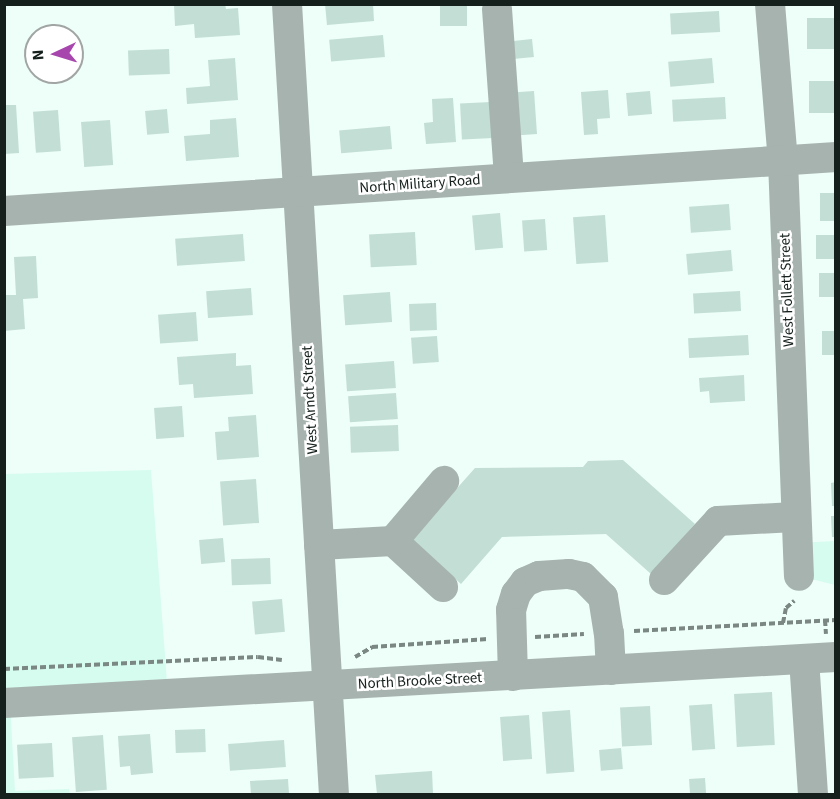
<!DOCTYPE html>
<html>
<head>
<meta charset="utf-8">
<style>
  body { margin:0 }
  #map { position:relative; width:840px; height:799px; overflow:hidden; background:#eefef9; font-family:"Source Sans 3",sans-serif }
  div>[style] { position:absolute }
  .built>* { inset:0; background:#d6fcf0 }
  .building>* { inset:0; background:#c2ded5; transform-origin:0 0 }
  .path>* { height:4px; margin-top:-2px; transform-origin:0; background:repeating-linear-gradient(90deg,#7a8783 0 6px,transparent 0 9px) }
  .minor>* { height:30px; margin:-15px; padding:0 15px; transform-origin:15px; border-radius:15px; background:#a7b3af }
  span { translate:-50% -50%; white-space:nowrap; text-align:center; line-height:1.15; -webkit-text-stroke:5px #fff; paint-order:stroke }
  .street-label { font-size:15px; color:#15201d }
  .frame { position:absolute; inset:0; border:6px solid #15201d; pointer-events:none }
  .north { position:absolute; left:24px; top:24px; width:60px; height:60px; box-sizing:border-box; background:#fff; border:2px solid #a1a6a5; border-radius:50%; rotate:266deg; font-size:16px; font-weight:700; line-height:24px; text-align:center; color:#15201d }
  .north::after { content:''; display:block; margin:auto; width:21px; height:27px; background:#a746ad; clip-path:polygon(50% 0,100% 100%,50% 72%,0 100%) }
</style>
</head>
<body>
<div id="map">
  <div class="built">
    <i style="clip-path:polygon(151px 470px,168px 695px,10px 703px,15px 791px,69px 789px,70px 794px,5px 794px,4px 474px)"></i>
    <i style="clip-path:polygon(835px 541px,835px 585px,799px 576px,797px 543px)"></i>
  </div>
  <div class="building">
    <i style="clip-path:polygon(174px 4px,225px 4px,226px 9px,238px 8px,240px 35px,195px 38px,194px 24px,175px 26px)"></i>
    <i style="clip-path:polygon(325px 4px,373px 4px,374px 21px,327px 25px)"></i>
    <i style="left:440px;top:4px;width:27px;height:22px"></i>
    <i style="left:719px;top:11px;width:21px;height:49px;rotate:87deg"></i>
    <i style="left:836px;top:18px;width:31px;height:29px;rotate:90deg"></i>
    <i style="left:383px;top:35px;width:22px;height:54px;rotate:85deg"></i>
    <i style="left:532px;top:39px;width:18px;height:21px;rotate:84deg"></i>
    <i style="left:169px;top:49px;width:25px;height:41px;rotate:88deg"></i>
    <i style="clip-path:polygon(235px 58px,238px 100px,187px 104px,186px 88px,210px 86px,208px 60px)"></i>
    <i style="left:712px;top:58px;width:25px;height:44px;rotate:85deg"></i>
    <i style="left:836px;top:81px;width:32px;height:27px;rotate:90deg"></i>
    <i style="clip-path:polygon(608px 90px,610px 118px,597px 119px,598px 134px,584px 135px,581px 92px)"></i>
    <i style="left:534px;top:91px;width:43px;height:18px;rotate:86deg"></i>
    <i style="left:650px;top:91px;width:23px;height:24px;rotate:85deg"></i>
    <i style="left:725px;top:97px;width:22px;height:53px;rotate:87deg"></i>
    <i style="clip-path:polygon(453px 98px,456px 142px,426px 144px,424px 123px,433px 122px,432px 99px)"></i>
    <i style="left:491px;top:102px;width:36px;height:31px;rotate:87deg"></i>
    <i style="clip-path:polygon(4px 105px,16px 105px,19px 153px,4px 154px)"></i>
    <i style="left:167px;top:109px;width:24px;height:22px;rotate:85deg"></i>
    <i style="left:58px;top:110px;width:41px;height:25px;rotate:86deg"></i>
    <i style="clip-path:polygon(236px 118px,239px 157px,186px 161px,184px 136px,210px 134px,210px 120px)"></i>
    <i style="left:110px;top:120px;width:45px;height:29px;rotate:86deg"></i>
    <i style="left:390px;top:126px;width:23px;height:51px;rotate:85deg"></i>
    <i style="left:836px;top:193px;width:28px;height:16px;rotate:90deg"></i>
    <i style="left:729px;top:204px;width:26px;height:40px;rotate:86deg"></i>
    <i style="left:500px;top:213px;width:35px;height:28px;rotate:85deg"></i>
    <i style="left:605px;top:215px;width:47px;height:32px;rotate:86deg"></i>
    <i style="left:545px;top:219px;width:31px;height:23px;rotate:86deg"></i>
    <i style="left:415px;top:232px;width:33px;height:46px;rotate:87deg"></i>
    <i style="left:243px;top:234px;width:27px;height:68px;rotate:86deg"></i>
    <i style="left:836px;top:235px;width:24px;height:20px;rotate:90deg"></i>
    <i style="left:731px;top:250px;width:21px;height:45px;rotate:85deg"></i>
    <i style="clip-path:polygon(36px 256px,38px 298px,23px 299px,25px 329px,4px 331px,4px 295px,16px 295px,14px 257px)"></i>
    <i style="left:836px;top:273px;width:24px;height:17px;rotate:90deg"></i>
    <i style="left:251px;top:288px;width:27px;height:45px;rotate:86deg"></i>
    <i style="left:740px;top:291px;width:20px;height:47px;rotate:87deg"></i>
    <i style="left:390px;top:292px;width:30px;height:47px;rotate:86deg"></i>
    <i style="left:436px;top:303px;width:27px;height:27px;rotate:88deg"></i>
    <i style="left:196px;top:312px;width:29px;height:38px;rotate:86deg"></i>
    <i style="left:836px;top:331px;width:24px;height:14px;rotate:90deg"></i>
    <i style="left:748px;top:335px;width:20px;height:60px;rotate:87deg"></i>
    <i style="left:437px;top:336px;width:26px;height:26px;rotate:86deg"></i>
    <i style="clip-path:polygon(236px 353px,236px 366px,251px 365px,253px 394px,194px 398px,193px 384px,179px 385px,177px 357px)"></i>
    <i style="left:394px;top:361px;width:27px;height:49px;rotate:86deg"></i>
    <i style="clip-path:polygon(744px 375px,745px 401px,710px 403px,709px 391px,700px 392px,699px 378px)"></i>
    <i style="left:396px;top:393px;width:26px;height:48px;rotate:86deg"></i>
    <i style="left:182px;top:406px;width:31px;height:28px;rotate:86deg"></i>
    <i style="clip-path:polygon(256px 415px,259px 457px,217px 460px,215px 432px,229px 431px,228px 417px)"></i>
    <i style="left:398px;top:425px;width:26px;height:48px;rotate:88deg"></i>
    <i style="clip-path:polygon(623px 460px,695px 524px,651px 574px,606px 534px,502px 537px,461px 584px,412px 539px,475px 468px,583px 467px,588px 461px)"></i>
    <i style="left:256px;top:479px;width:44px;height:36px;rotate:86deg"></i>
    <i style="clip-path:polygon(836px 482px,836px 506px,832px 506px,831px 483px)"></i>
    <i style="clip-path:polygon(831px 516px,836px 516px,836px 537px,832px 537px)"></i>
    <i style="left:223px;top:538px;width:24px;height:24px;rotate:85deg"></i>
    <i style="left:270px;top:558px;width:26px;height:39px;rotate:88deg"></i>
    <i style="left:282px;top:599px;width:33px;height:30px;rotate:85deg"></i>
    <i style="left:772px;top:692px;width:53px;height:38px;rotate:87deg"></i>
    <i style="left:712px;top:704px;width:45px;height:23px;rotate:86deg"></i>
    <i style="left:650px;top:706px;width:39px;height:30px;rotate:87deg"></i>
    <i style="left:570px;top:710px;width:62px;height:28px;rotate:86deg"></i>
    <i style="left:529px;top:715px;width:44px;height:29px;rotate:86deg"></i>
    <i style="left:205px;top:729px;width:23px;height:30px;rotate:88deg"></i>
    <i style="clip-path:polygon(150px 734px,153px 773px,131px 775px,130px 766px,120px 767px,118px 736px)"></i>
    <i style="left:103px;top:735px;width:55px;height:31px;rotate:86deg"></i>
    <i style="left:284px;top:740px;width:27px;height:56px;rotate:86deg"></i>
    <i style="left:52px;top:743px;width:34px;height:35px;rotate:87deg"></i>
    <i style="left:621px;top:748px;width:21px;height:22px;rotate:85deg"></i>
    <i style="clip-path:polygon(432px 771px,433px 794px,377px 794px,375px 775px)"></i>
    <i style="left:705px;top:778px;width:16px;height:16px;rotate:86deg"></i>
    <i style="clip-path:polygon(288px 779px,289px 794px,251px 794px,250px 781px)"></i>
  </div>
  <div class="path">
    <i style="left:825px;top:620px;width:14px;rotate:86deg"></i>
    <i style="left:783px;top:623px;width:15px;rotate:-79deg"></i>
    <i style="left:786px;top:608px;width:11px;rotate:-41deg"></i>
    <i style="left:634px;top:631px;width:202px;rotate:-3.1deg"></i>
    <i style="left:535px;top:637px;width:49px;rotate:-3.5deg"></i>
    <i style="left:355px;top:657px;width:20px;rotate:-30deg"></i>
    <i style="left:372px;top:647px;width:116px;rotate:-3.9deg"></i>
    <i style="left:4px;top:669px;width:254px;rotate:-2.7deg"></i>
    <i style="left:258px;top:657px;width:24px;rotate:7deg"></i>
  </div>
  <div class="minor">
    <i style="left:287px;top:4px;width:791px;rotate:86.6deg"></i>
    <i style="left:770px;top:4px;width:158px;rotate:85.3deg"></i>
    <i style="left:783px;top:161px;width:415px;rotate:87.8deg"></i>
    <i style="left:497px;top:9px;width:169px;rotate:85.9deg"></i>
    <i style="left:4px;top:211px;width:834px;rotate:-3.71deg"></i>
    <i style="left:393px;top:541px;width:68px;rotate:42.6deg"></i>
    <i style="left:319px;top:545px;width:74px;rotate:-3.1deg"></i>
    <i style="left:393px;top:541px;width:79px;rotate:-49.6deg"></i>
    <i style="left:664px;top:580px;width:80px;rotate:-47.5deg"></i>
    <i style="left:718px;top:521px;width:77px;rotate:-3deg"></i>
    <i style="left:804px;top:659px;width:135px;rotate:86.2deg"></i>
    <i style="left:513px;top:676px;width:66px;rotate:-91.7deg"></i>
    <i style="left:511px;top:610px;width:17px;rotate:-73deg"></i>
    <i style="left:516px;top:594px;width:15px;rotate:-53deg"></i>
    <i style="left:525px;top:582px;width:15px;rotate:-23deg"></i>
    <i style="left:539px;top:576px;width:30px;rotate:-4deg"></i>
    <i style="left:569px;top:574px;width:14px;rotate:12deg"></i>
    <i style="left:583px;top:577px;width:28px;rotate:45deg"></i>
    <i style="left:603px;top:597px;width:36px;rotate:81deg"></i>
    <i style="left:609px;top:633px;width:37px;rotate:87deg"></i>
    <i style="left:4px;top:703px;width:833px;rotate:-3.16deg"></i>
  </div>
  <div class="street-label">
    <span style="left:420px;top:184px;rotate:-4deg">North Military Road</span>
    <span style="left:787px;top:290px;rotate:-92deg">West Follett Street</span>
    <span style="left:310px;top:400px;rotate:-93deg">West Arndt Street</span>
    <span style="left:420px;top:681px;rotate:-3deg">North Brooke Street</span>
  </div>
  <div class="frame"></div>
  <div class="north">N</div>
</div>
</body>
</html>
